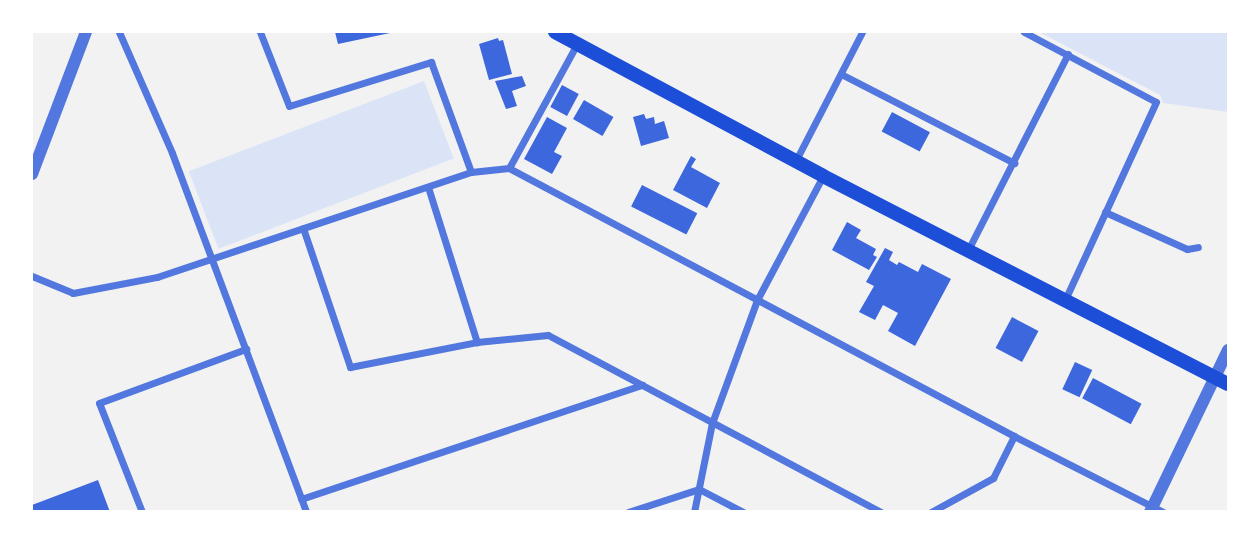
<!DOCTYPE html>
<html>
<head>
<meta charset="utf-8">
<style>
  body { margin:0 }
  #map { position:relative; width:1260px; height:543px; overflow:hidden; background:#f2f2f2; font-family:Inter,sans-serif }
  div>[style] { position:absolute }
  .green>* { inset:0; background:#dbe4f7; transform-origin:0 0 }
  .building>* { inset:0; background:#3d67dc; transform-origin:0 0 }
  .minor>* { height:7px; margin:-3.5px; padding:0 3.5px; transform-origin:3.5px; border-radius:3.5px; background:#5277de }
  .tertiary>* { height:12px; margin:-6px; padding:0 6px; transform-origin:6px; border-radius:6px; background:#5277de }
  .secondary>* { height:14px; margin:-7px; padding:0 7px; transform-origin:7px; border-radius:7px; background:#1d4ed8 }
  span { translate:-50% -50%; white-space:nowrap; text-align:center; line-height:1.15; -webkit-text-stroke:5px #fff; paint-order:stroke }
  .frame { position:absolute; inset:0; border:33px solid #fff; pointer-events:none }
</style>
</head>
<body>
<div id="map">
  <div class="green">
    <i style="clip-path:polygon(1039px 32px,1228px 32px,1228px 112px,1163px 103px,1160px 95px)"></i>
    <i style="left:424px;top:81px;width:83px;height:252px;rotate:69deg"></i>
  </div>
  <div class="building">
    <i style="clip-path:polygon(335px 32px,390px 32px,390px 33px,338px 44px)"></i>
    <i style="clip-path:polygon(498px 38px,499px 41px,503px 40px,512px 74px,489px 80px,479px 44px)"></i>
    <i style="clip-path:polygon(522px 76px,526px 86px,512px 91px,517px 106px,506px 109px,495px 81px)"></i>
    <i style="left:562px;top:85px;width:19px;height:25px;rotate:28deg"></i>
    <i style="left:584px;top:100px;width:34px;height:22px;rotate:30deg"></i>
    <i style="left:892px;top:112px;width:43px;height:22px;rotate:28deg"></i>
    <i style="clip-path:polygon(644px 114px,646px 119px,654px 117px,655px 124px,664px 121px,669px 138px,641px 146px,633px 117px)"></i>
    <i style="clip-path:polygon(547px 117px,567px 128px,554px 152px,562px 156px,552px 174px,524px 159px)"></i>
    <i style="clip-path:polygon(691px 156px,696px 159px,691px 167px,720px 183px,707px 208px,673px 190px)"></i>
    <i style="left:642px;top:185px;width:62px;height:24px;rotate:27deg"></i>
    <i style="clip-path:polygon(847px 222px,861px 230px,856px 238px,876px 249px,873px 255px,877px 257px,869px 270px,832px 250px)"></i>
    <i style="clip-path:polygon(885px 248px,893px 252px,889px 260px,897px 265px,899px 262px,918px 272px,922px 264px,951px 279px,915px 346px,888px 331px,898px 313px,883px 305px,875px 320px,859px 312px,874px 286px,866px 282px)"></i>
    <i style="left:1012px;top:317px;width:30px;height:35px;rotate:28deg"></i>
    <i style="left:1075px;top:362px;width:19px;height:30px;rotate:25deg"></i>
    <i style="left:1093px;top:378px;width:55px;height:23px;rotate:28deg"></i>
    <i style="clip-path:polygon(98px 480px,110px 512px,32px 512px,32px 505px)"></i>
  </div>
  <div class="minor">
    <i style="left:119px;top:32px;width:132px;rotate:66.3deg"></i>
    <i style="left:172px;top:153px;width:383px;rotate:69.5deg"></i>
    <i style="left:260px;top:32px;width:79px;rotate:68.6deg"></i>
    <i style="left:289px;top:106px;width:149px;rotate:-17.2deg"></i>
    <i style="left:431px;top:62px;width:117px;rotate:70deg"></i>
    <i style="left:1024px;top:32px;width:149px;rotate:27.9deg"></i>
    <i style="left:1156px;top:102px;width:218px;rotate:114.7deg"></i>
    <i style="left:841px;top:74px;width:195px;rotate:27.2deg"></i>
    <i style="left:795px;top:162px;width:146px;rotate:-62.7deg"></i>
    <i style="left:509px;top:168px;width:141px;rotate:-61.3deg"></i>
    <i style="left:428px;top:187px;width:163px;rotate:72.5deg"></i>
    <i style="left:1105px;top:212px;width:90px;rotate:24.3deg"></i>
    <i style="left:1187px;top:249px;width:11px;rotate:-10deg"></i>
    <i style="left:303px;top:228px;width:147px;rotate:71.3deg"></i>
    <i style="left:350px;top:367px;width:129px;rotate:-11.1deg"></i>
    <i style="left:477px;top:342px;width:71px;rotate:-5.6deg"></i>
    <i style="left:548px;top:335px;width:377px;rotate:28deg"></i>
    <i style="left:968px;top:250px;width:220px;rotate:-63deg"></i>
    <i style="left:32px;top:276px;width:44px;rotate:22.5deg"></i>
    <i style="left:73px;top:293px;width:86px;rotate:-10.8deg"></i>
    <i style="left:157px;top:277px;width:331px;rotate:-18.5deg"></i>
    <i style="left:471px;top:172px;width:38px;rotate:-6deg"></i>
    <i style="left:509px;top:168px;width:572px;rotate:27.95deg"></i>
    <i style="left:1014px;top:436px;width:167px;rotate:27deg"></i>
    <i style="left:301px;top:499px;width:360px;rotate:-18.5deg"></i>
    <i style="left:142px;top:512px;width:117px;rotate:-111.5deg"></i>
    <i style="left:99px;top:403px;width:157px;rotate:-20.2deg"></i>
    <i style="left:628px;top:512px;width:75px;rotate:-17.9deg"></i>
    <i style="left:699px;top:489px;width:50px;rotate:27.6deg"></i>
    <i style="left:694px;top:512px;width:91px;rotate:-78.6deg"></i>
    <i style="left:712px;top:423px;width:131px;rotate:-69.9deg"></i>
    <i style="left:757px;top:300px;width:140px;rotate:-62deg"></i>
    <i style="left:931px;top:512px;width:71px;rotate:-28.7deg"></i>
    <i style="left:993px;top:478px;width:47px;rotate:-63.4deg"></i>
  </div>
  <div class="tertiary">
    <i style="left:32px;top:174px;width:152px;rotate:-69.2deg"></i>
    <i style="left:1150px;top:512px;width:180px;rotate:-64.3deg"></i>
  </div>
  <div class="secondary">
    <i style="left:555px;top:32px;width:304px;rotate:28.2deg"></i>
    <i style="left:823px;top:176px;width:455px;rotate:27.2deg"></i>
  </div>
  <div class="frame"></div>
</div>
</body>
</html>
